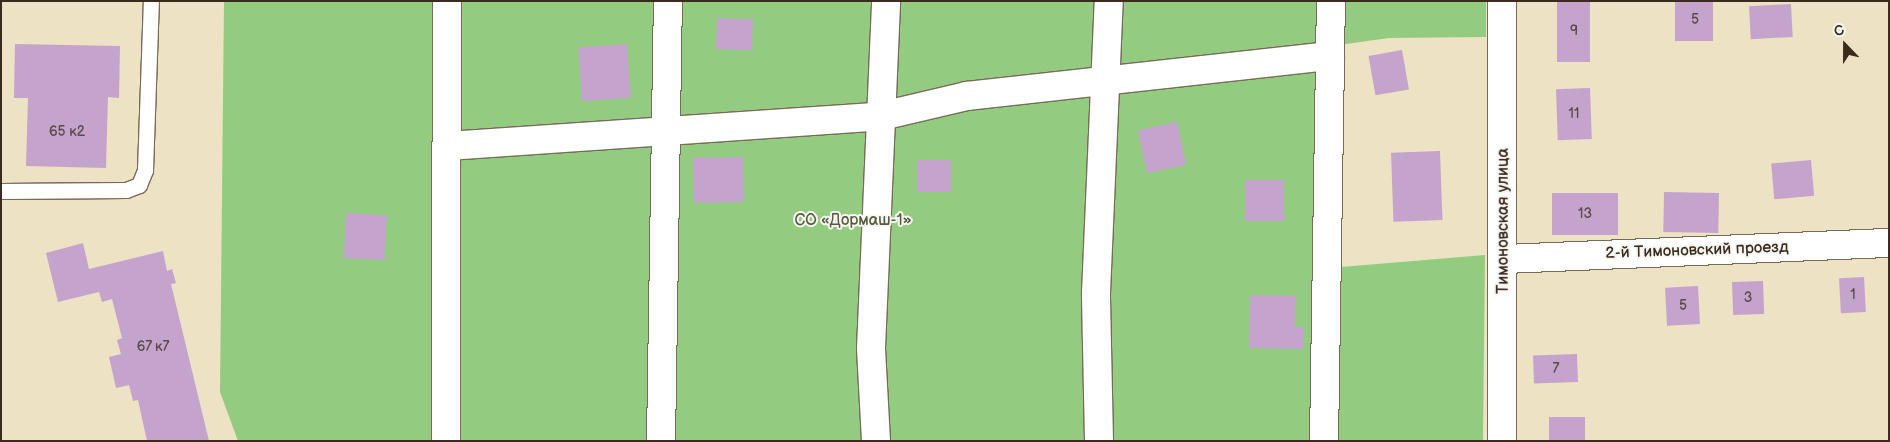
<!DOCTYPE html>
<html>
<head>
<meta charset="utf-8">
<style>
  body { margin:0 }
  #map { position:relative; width:1890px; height:442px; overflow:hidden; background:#ede2c3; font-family:"Balsamiq Sans",sans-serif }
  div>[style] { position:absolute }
  .green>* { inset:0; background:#93cc80 }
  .building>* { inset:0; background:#c4a4cd; transform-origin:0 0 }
  .roads { filter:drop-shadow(1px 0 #796a58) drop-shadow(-1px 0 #796a58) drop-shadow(0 1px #796a58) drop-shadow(0 -1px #796a58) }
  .service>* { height:15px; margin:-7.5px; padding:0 7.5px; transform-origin:7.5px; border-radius:7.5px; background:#fff }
  .minor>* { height:28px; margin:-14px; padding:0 14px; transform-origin:14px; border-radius:14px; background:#fff }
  span { translate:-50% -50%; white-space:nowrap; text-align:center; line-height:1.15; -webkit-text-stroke:4px #f6f6f2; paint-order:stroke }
  .number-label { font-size:14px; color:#5d484a }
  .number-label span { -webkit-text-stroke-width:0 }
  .park-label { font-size:16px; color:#555b3b }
  .street-label { font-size:16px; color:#3b2a1e }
  .frame { position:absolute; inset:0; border:2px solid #3b2a1e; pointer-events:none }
  .north { position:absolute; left:1820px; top:20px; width:50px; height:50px; -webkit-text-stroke:4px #f6f6f2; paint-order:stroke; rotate:338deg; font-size:14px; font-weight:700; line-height:20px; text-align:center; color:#3b2a1e }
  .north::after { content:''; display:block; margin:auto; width:18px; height:22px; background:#3b2a1e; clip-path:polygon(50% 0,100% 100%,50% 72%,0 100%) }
</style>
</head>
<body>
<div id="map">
  <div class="green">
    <i style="clip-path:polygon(224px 1px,1486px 1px,1486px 37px,1389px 38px,1339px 45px,1341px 267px,1485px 255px,1483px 441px,238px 441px,220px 392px)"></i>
  </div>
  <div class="building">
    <i style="left:1557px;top:1px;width:33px;height:61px"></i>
    <i style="left:1675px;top:1px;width:38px;height:40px"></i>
    <i style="left:1791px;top:4px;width:33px;height:42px;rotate:87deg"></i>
    <i style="left:717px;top:18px;width:36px;height:31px;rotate:2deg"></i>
    <i style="clip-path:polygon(15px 44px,120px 46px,119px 98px,108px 97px,106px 168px,26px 166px,28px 98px,14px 98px)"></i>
    <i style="left:627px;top:44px;width:54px;height:49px;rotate:86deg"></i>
    <i style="left:1402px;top:50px;width:40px;height:34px;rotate:80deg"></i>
    <i style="left:1590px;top:88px;width:51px;height:34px;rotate:88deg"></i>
    <i style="left:1177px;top:122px;width:44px;height:40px;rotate:78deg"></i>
    <i style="left:1440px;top:151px;width:69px;height:49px;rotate:88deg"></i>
    <i style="left:743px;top:157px;width:45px;height:50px;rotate:89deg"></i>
    <i style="left:917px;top:160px;width:34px;height:32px"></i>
    <i style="left:1811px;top:160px;width:36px;height:40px;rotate:85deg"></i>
    <i style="left:1245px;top:180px;width:39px;height:41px"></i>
    <i style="left:1664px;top:192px;width:55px;height:40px;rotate:1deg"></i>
    <i style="left:1552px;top:193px;width:66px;height:42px"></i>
    <i style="left:346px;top:213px;width:41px;height:45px;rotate:3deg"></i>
    <i style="clip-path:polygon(83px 243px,89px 269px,163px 251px,167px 271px,172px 269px,176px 283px,171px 284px,209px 441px,147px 441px,138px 400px,133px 401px,129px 385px,116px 388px,109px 357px,121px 354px,117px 340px,122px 338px,112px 299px,102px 302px,99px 292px,58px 302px,46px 253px)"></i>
    <i style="left:1864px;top:277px;width:35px;height:25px;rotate:87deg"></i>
    <i style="left:1763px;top:281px;width:33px;height:31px;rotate:88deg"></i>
    <i style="left:1698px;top:286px;width:38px;height:33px;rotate:87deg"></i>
    <i style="clip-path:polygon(1250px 295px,1296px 296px,1295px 327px,1304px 327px,1303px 349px,1249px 348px)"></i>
    <i style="left:1577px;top:354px;width:28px;height:44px;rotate:88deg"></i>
    <i style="left:1549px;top:417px;width:36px;height:24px"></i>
  </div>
  <div class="roads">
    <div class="service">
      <i style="left:1px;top:191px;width:125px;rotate:-0.5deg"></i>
      <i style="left:126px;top:190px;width:14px;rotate:-21deg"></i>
      <i style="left:139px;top:185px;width:16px;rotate:-68deg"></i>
      <i style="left:145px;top:170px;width:169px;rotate:-88deg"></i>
    </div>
    <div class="minor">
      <i style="left:447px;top:146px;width:436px;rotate:-3.9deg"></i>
      <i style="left:882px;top:116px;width:87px;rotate:-13.2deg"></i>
      <i style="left:967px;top:96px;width:365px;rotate:-6.3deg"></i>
      <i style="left:1505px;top:259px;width:384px;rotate:-2.4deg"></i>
      <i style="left:446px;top:441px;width:440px;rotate:-89.9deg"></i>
      <i style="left:661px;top:441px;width:440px;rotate:-89.1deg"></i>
      <i style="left:876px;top:441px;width:93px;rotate:-93.1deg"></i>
      <i style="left:871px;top:348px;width:347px;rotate:-87.5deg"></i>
      <i style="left:1099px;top:441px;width:148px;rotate:-91.2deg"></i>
      <i style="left:1096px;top:293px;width:292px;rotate:-87.5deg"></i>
      <i style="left:1324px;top:441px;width:440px;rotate:-89.1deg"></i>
      <i style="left:1502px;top:441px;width:440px;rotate:-90deg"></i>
    </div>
  </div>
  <div class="number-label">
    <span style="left:1695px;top:20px">5</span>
    <span style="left:1574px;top:31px">9</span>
    <span style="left:1574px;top:114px">11</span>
    <span style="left:67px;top:132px">65 к2</span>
    <span style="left:1585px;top:214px">13</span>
    <span style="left:1853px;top:295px">1</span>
    <span style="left:1748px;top:298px">3</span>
    <span style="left:1683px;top:306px">5</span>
    <span style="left:153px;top:347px">67 к7</span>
    <span style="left:1556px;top:369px">7</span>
  </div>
  <div class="park-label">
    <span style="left:853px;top:221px">СО «Дормаш-1»</span>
  </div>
  <div class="street-label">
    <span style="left:1504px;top:221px;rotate:-90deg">Тимоновская улица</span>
    <span style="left:1697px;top:251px;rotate:-2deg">2-й Тимоновский проезд</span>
  </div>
  <div class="frame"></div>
  <div class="north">С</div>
</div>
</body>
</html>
